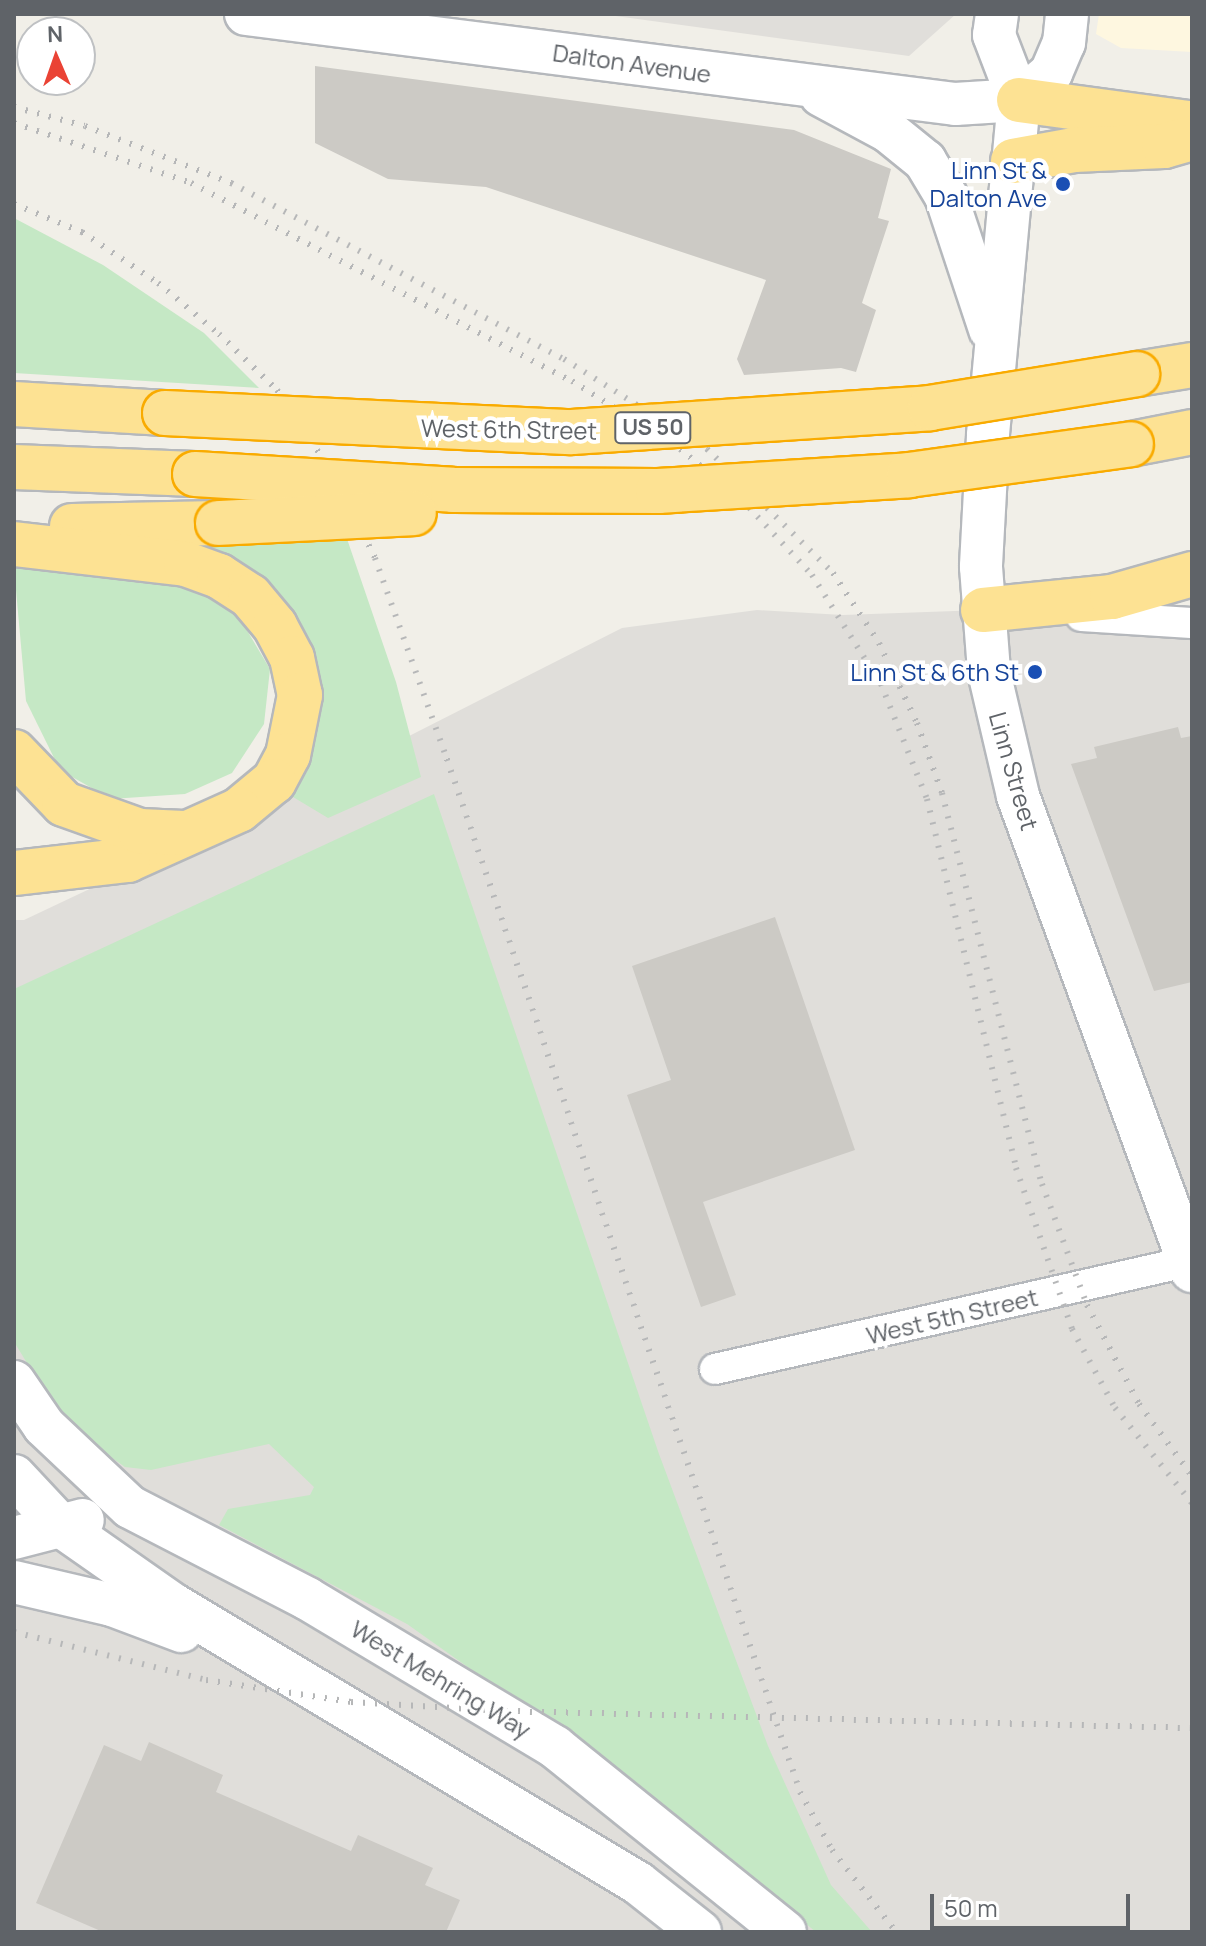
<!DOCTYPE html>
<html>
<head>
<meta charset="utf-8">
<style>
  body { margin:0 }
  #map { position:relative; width:1206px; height:1946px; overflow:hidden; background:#f1efe8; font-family:Manrope,sans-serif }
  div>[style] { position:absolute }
  .commercial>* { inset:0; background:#fef7e0 }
  .industrial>* { inset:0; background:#e0deda }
  .green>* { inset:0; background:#c5e8c5 }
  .building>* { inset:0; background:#cccac5 }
  .roads { filter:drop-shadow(2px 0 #b5b8bc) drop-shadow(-2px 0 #b5b8bc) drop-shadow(0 2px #b5b8bc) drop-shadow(0 -2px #b5b8bc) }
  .street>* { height:30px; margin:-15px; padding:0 15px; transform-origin:15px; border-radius:15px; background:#fff }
  .secondary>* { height:42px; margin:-21px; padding:0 21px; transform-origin:21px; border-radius:21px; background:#fff }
  .highway>* { height:44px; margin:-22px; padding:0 22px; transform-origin:22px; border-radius:22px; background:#fde293 }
  .rail>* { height:6px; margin-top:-3px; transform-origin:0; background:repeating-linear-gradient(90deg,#b6b7b8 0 2px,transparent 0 12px) }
  .bridges { filter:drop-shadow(2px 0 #f9ab00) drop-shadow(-2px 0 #f9ab00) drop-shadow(0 2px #f9ab00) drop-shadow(0 -2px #f9ab00) }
  .highway-bridge>* { height:44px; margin:-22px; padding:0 22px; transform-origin:22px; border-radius:22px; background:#fde293 }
  .dots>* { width:22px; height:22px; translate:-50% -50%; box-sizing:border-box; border:4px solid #fff; border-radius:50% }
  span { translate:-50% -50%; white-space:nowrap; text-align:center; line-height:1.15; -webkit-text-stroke:8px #fff; paint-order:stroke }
  .shield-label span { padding:2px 6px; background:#fff; border:2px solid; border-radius:6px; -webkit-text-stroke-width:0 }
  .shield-label { font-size:22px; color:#5f6368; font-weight:700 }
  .street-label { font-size:24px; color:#5f6368 }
  .transit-label { font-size:24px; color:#164399 }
  .right { translate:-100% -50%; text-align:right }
  .frame { position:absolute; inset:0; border:16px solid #5f6368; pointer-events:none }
  .north { position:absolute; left:16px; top:16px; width:80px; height:80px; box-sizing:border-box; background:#fff; border:2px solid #bfc1c3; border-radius:50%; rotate:358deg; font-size:22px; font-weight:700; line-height:32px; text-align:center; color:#5f6368 }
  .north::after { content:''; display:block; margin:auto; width:28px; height:36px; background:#ea4335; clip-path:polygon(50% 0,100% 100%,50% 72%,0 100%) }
  .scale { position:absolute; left:930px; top:1894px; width:200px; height:36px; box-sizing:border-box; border:4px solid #5f6368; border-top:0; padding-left:10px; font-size:24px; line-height:28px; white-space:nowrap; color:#5f6368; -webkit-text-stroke:6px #fff; paint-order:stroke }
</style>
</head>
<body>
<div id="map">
  <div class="commercial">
    <i style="clip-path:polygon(1099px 14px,1192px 14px,1192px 52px,1121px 48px,1096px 34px)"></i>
  </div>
  <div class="industrial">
    <i style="clip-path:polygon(601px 14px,956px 14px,909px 56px)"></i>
    <i style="clip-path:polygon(757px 610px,843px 615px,983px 610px,1192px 623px,1192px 1932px,14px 1932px,14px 920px,24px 920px,356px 763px,622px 628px)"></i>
  </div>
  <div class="green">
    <i style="clip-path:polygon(14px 218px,103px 265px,204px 333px,259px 388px,14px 373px)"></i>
    <i style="clip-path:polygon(345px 533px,396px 682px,421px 777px,328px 818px,283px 791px,314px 697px,177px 539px)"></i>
    <i style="clip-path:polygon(14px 568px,107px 569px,197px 582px,239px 617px,270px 669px,264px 724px,232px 773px,185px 794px,111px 799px,60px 770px,26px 701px)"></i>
    <i style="clip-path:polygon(434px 794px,659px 1454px,768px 1746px,831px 1885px,872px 1932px,816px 1932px,640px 1789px,407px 1624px,219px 1525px,228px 1509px,310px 1495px,314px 1487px,269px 1444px,151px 1470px,125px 1467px,85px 1439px,46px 1394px,16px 1345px,14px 989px)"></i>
  </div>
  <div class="building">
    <i style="clip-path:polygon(315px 66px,794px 130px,891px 169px,878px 218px,889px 221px,862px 303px,876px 310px,856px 372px,841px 368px,744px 375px,737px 359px,766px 280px,486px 187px,388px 179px,315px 143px)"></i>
    <i style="clip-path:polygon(1178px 727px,1181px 738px,1192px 736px,1192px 982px,1154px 991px,1071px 764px,1097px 758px,1094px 747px)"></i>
    <i style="clip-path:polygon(775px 917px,855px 1150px,703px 1202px,736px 1295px,701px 1307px,627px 1095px,671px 1080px,632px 966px)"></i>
    <i style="clip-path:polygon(149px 1742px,223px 1775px,216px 1792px,351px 1851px,358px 1835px,433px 1868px,425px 1885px,460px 1900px,446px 1932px,103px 1932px,36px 1903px,104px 1745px,141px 1761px)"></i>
  </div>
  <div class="roads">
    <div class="street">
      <i style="left:1081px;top:616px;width:111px;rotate:3.6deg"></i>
      <i style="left:715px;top:1369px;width:489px;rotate:-12.8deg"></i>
    </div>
    <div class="secondary">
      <i style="left:246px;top:14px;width:715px;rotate:7.23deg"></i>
      <i style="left:955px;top:104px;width:64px;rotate:-3.6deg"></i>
      <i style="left:997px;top:14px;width:21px;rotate:98deg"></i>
      <i style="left:994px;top:35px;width:70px;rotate:69deg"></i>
      <i style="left:1019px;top:100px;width:337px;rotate:95.3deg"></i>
      <i style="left:988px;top:436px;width:131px;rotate:93.1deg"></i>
      <i style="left:981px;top:567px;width:105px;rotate:85.6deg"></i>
      <i style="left:989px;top:672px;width:127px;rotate:76.8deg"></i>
      <i style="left:1018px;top:796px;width:506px;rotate:69.88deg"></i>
      <i style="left:821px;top:95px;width:76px;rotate:28.2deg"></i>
      <i style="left:888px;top:131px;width:48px;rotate:39deg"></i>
      <i style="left:925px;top:161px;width:41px;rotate:59deg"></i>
      <i style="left:946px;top:196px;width:140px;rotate:71.7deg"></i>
      <i style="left:1019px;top:100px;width:42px;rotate:-40.2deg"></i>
      <i style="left:1051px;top:73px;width:33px;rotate:-67deg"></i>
      <i style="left:1064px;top:43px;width:29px;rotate:-84deg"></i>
      <i style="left:14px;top:1382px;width:53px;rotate:55.7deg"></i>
      <i style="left:44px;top:1426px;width:118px;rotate:43.3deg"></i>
      <i style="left:130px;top:1507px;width:200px;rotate:27.3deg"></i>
      <i style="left:308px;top:1599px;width:288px;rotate:30.9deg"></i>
      <i style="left:555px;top:1747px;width:295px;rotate:38.8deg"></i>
      <i style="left:14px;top:1476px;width:69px;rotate:46.8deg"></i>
      <i style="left:61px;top:1526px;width:138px;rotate:35deg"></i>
      <i style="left:174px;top:1605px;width:541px;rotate:30.93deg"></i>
      <i style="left:638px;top:1883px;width:79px;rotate:38.3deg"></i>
      <i style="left:14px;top:1538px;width:71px;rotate:-14.6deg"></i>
      <i style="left:14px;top:1582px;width:101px;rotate:13.2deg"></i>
      <i style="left:112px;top:1605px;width:74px;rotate:20.6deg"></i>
    </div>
    <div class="highway">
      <i style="left:1019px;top:100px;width:173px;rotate:7.7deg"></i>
      <i style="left:1013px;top:161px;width:62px;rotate:-10.2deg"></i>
      <i style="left:1074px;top:150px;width:90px;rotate:-2.5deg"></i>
      <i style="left:1164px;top:146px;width:29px;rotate:-16deg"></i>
      <i style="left:1137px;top:374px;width:56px;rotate:-9.3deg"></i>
      <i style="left:14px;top:404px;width:151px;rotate:3.4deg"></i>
      <i style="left:1131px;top:444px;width:62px;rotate:-11.1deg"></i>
      <i style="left:14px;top:467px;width:181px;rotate:2.2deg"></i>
      <i style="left:72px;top:526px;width:146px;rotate:-1.2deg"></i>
      <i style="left:14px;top:544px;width:173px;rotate:6.6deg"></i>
      <i style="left:186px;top:564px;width:35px;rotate:20deg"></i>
      <i style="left:219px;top:576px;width:37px;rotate:33deg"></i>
      <i style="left:250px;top:596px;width:39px;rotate:50deg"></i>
      <i style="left:275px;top:626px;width:36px;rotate:62deg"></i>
      <i style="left:292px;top:658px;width:38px;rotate:78deg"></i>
      <i style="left:300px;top:695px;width:61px;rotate:101.3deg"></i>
      <i style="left:288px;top:755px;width:30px;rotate:118deg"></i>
      <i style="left:274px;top:781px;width:45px;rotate:140.4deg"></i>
      <i style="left:239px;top:810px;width:122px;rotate:155.8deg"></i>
      <i style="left:128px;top:860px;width:115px;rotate:173.5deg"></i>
      <i style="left:983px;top:610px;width:130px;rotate:-5.8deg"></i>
      <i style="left:1112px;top:597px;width:83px;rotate:-16deg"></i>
      <i style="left:14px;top:752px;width:72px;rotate:46.1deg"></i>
      <i style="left:64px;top:804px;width:81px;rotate:19.6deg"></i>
      <i style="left:140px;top:831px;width:44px;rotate:2.6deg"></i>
    </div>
  </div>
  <div class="rail">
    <i style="left:14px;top:107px;width:73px;rotate:15deg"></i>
    <i style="left:85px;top:126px;width:157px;rotate:21.3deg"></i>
    <i style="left:231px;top:183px;width:377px;rotate:27.9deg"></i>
    <i style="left:564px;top:359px;width:169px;rotate:32.2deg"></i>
    <i style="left:707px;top:449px;width:177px;rotate:44.5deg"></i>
    <i style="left:833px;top:573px;width:84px;rotate:56.7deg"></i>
    <i style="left:879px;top:643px;width:89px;rotate:64.6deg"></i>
    <i style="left:917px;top:723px;width:74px;rotate:70.3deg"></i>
    <i style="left:942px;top:793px;width:404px;rotate:75.7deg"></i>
    <i style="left:1042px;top:1184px;width:129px;rotate:69.6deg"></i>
    <i style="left:1087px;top:1305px;width:112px;rotate:62.3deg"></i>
    <i style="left:1139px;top:1404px;width:89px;rotate:53.6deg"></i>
    <i style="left:14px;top:123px;width:187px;rotate:18.7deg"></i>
    <i style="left:191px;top:183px;width:429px;rotate:27.5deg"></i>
    <i style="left:572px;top:381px;width:128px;rotate:32.2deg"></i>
    <i style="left:680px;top:449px;width:79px;rotate:39.3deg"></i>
    <i style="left:741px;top:499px;width:104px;rotate:46.9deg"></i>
    <i style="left:812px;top:575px;width:129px;rotate:57.7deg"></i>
    <i style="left:881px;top:684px;width:124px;rotate:68.2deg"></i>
    <i style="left:927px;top:799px;width:380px;rotate:76.4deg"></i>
    <i style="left:1016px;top:1168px;width:170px;rotate:70.8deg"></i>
    <i style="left:1072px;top:1329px;width:90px;rotate:61.4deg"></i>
    <i style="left:1115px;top:1408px;width:122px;rotate:51deg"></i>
    <i style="left:14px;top:204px;width:74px;rotate:22.4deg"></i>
    <i style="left:82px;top:232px;width:92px;rotate:33.9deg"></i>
    <i style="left:158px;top:283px;width:80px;rotate:39.9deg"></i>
    <i style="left:219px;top:334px;width:81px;rotate:44deg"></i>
    <i style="left:277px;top:390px;width:108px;rotate:56.3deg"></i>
    <i style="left:337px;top:480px;width:87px;rotate:64deg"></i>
    <i style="left:375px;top:558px;width:214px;rotate:70.3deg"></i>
    <i style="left:447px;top:759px;width:1092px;rotate:71.13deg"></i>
    <i style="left:800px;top:1792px;width:66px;rotate:61.1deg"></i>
    <i style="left:832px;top:1850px;width:104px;rotate:52deg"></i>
    <i style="left:14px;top:1632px;width:198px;rotate:14deg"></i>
    <i style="left:206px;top:1680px;width:147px;rotate:8.6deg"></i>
    <i style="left:351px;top:1702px;width:155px;rotate:3.3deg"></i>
    <i style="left:506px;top:1711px;width:686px;rotate:1.42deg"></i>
  </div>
  <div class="bridges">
    <div class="highway-bridge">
      <i style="left:165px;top:413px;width:407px;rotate:2.7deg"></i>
      <i style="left:572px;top:432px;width:359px;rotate:-3.8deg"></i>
      <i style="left:930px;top:408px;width:210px;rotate:-9.3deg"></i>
      <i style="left:195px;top:474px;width:258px;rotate:3.5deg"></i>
      <i style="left:453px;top:490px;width:205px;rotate:0.3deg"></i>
      <i style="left:658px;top:491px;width:252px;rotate:-3.6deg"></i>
      <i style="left:909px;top:475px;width:224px;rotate:-7.9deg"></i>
      <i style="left:218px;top:523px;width:196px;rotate:-2.9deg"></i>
    </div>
  </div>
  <div class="dots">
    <i style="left:1063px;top:184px;background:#1a4fb4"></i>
    <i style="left:1035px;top:672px;background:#1a4fb4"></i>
  </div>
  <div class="shield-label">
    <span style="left:653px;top:428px">US 50</span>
  </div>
  <div class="street-label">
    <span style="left:632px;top:63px;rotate:8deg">Dalton Avenue</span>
    <span style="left:509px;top:429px;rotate:1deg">West 6th Street</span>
    <span style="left:1014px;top:771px;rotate:74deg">Linn Street</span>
    <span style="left:952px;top:1316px;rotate:-13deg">West 5th Street</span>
    <span style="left:441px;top:1679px;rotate:31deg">West Mehring Way</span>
  </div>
  <div class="transit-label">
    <span class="right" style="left:1047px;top:184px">Linn St &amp;<br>Dalton Ave</span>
    <span class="right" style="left:1019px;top:672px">Linn St &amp; 6th St</span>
  </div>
  <div class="frame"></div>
  <div class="north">N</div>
  <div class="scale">50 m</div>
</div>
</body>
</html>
